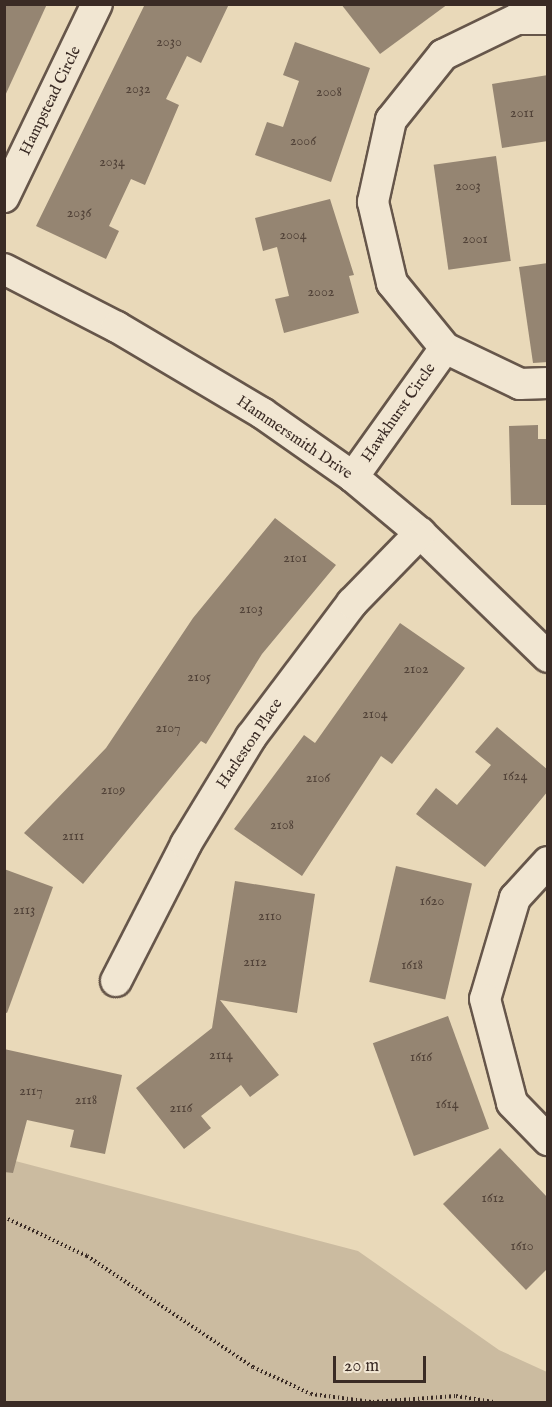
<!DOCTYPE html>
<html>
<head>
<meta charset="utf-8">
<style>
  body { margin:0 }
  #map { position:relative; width:552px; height:1407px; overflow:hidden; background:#e9d9b9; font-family:"IM FELL English",serif }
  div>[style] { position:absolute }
  .green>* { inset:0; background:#cbbba0 }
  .building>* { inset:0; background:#958572; transform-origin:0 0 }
  .path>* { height:4px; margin-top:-2px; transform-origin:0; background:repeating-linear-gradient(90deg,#3a2b25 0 1.5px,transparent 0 4.5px) }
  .roads { filter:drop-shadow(2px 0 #66564a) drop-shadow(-2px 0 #66564a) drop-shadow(0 2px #66564a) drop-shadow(0 -2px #66564a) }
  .minor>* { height:30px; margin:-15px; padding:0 15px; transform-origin:15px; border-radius:15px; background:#f1e6d2 }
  span { translate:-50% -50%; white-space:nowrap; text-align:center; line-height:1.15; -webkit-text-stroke:4.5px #f1e6d2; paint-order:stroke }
  .number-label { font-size:14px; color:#514238 }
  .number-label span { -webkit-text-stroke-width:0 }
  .street-label { font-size:16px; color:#3a2b25 }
  .frame { position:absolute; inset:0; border:6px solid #3a2b25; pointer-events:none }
  .scale { position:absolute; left:333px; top:1356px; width:93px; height:27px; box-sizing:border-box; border:3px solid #3a2b25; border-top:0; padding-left:8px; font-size:18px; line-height:21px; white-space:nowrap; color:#3a2b25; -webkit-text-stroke:4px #f1e6d2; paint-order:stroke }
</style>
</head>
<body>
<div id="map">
  <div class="green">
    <i style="clip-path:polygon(4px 1158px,358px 1251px,499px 1350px,547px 1372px,547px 1402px,5px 1402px)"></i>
  </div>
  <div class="building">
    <i style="clip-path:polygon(4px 4px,47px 4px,4px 98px)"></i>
    <i style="clip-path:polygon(145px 4px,229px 4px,201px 63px,187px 56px,166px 99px,179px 105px,145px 185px,131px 179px,109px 226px,119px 231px,106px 259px,36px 226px)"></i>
    <i style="clip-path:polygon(341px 4px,448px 4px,380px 54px)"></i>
    <i style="clip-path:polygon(295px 42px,370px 68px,331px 182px,255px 155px,267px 122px,283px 127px,299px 81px,283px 75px)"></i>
    <i style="clip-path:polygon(548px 75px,548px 141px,502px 148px,492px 84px)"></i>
    <i style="left:496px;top:156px;width:106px;height:63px;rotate:82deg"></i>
    <i style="clip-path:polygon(330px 199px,354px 275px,349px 276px,359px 313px,284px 333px,275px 299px,289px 296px,277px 247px,263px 251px,255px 218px)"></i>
    <i style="clip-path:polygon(548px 263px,548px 362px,533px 363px,519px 267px)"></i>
    <i style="clip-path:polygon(538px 425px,538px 439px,548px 439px,548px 505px,511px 505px,509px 426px)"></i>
    <i style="clip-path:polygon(275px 518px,336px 565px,262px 654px,206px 744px,201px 741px,83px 884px,24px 833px,106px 748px,193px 618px)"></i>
    <i style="clip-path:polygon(400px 623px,465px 668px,392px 764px,381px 756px,302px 876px,234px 829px,304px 735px,315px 743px)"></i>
    <i style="clip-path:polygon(497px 727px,548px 770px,548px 791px,485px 867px,416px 814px,436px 788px,457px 805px,491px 765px,475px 752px)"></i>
    <i style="left:396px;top:866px;width:78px;height:119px;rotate:13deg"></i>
    <i style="clip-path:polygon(4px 869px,53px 887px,7px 1013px,4px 1012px)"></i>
    <i style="clip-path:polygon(235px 881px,315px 894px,297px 1013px,220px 1000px,279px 1075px,250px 1097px,241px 1085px,201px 1116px,211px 1128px,184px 1149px,136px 1088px,212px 1028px)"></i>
    <i style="left:448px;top:1016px;width:120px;height:80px;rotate:70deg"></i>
    <i style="clip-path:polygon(4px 1049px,122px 1075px,105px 1154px,70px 1147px,74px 1130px,27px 1120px,13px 1173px,4px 1172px)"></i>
    <i style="clip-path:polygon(500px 1148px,548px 1198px,548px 1268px,526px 1290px,443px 1204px)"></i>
  </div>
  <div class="path">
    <i style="left:4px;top:1217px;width:92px;rotate:25.2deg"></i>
    <i style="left:87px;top:1256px;width:200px;rotate:33.8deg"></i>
    <i style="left:253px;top:1367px;width:64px;rotate:25deg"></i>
    <i style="left:311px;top:1394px;width:63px;rotate:7.4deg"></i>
    <i style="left:373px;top:1402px;width:83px;rotate:-4.1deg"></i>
    <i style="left:456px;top:1396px;width:38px;rotate:9deg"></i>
  </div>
  <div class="roads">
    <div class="minor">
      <i style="left:548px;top:19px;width:31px;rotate:180deg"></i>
      <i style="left:517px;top:19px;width:82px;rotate:154.1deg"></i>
      <i style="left:443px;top:55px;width:83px;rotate:128.7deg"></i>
      <i style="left:391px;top:120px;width:84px;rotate:102.4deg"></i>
      <i style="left:373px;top:202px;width:83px;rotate:76.8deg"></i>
      <i style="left:392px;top:283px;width:84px;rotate:50.8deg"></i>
      <i style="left:445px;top:348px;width:83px;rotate:25.6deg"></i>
      <i style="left:520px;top:384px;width:28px;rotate:-2deg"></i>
      <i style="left:4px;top:197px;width:214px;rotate:-64.3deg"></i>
      <i style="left:4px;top:269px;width:127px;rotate:27.2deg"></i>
      <i style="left:117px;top:327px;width:169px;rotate:30.7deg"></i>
      <i style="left:262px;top:413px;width:111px;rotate:35.1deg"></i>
      <i style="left:353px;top:477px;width:87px;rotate:39.9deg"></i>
      <i style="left:420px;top:533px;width:178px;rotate:44.1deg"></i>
      <i style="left:353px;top:477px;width:158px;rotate:-54.5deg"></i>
      <i style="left:548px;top:862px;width:49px;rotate:132.5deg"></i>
      <i style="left:515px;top:898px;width:105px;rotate:106.5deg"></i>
      <i style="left:485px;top:999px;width:107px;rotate:75.4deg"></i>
      <i style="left:512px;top:1103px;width:52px;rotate:45.8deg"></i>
      <i style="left:116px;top:981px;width:154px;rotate:-62.9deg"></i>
      <i style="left:186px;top:844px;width:125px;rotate:-58.7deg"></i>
      <i style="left:251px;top:737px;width:168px;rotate:-53deg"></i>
      <i style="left:352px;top:603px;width:98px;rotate:-45.8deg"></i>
    </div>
  </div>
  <div class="number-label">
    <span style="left:169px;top:42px">2030</span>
    <span style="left:138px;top:89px">2032</span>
    <span style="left:329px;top:92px">2008</span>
    <span style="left:522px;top:113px">2011</span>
    <span style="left:303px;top:141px">2006</span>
    <span style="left:112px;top:162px">2034</span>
    <span style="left:468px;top:186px">2003</span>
    <span style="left:79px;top:213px">2036</span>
    <span style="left:293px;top:235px">2004</span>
    <span style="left:475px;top:239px">2001</span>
    <span style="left:321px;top:292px">2002</span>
    <span style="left:295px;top:558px">2101</span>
    <span style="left:251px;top:609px">2103</span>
    <span style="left:416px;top:669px">2102</span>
    <span style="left:199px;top:677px">2105</span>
    <span style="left:375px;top:714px">2104</span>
    <span style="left:168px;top:728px">2107</span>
    <span style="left:515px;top:776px">1624</span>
    <span style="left:318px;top:778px">2106</span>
    <span style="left:113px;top:790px">2109</span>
    <span style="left:282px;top:825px">2108</span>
    <span style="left:73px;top:836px">2111</span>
    <span style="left:432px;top:901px">1620</span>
    <span style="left:24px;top:910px">2113</span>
    <span style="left:270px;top:916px">2110</span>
    <span style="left:255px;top:962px">2112</span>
    <span style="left:412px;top:965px">1618</span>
    <span style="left:221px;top:1055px">2114</span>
    <span style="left:421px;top:1057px">1616</span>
    <span style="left:31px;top:1091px">2117</span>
    <span style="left:86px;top:1100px">2118</span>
    <span style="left:447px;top:1104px">1614</span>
    <span style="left:181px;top:1108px">2116</span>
    <span style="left:493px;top:1198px">1612</span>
    <span style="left:522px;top:1246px">1610</span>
  </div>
  <div class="street-label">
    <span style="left:51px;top:101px;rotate:-64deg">Hampstead Circle</span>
    <span style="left:399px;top:413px;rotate:-55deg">Hawkhurst Circle</span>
    <span style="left:294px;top:438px;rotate:34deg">Hammersmith Drive</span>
    <span style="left:250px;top:744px;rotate:-56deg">Harleston Place</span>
  </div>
  <div class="frame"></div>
  <div class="scale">20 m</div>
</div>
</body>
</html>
